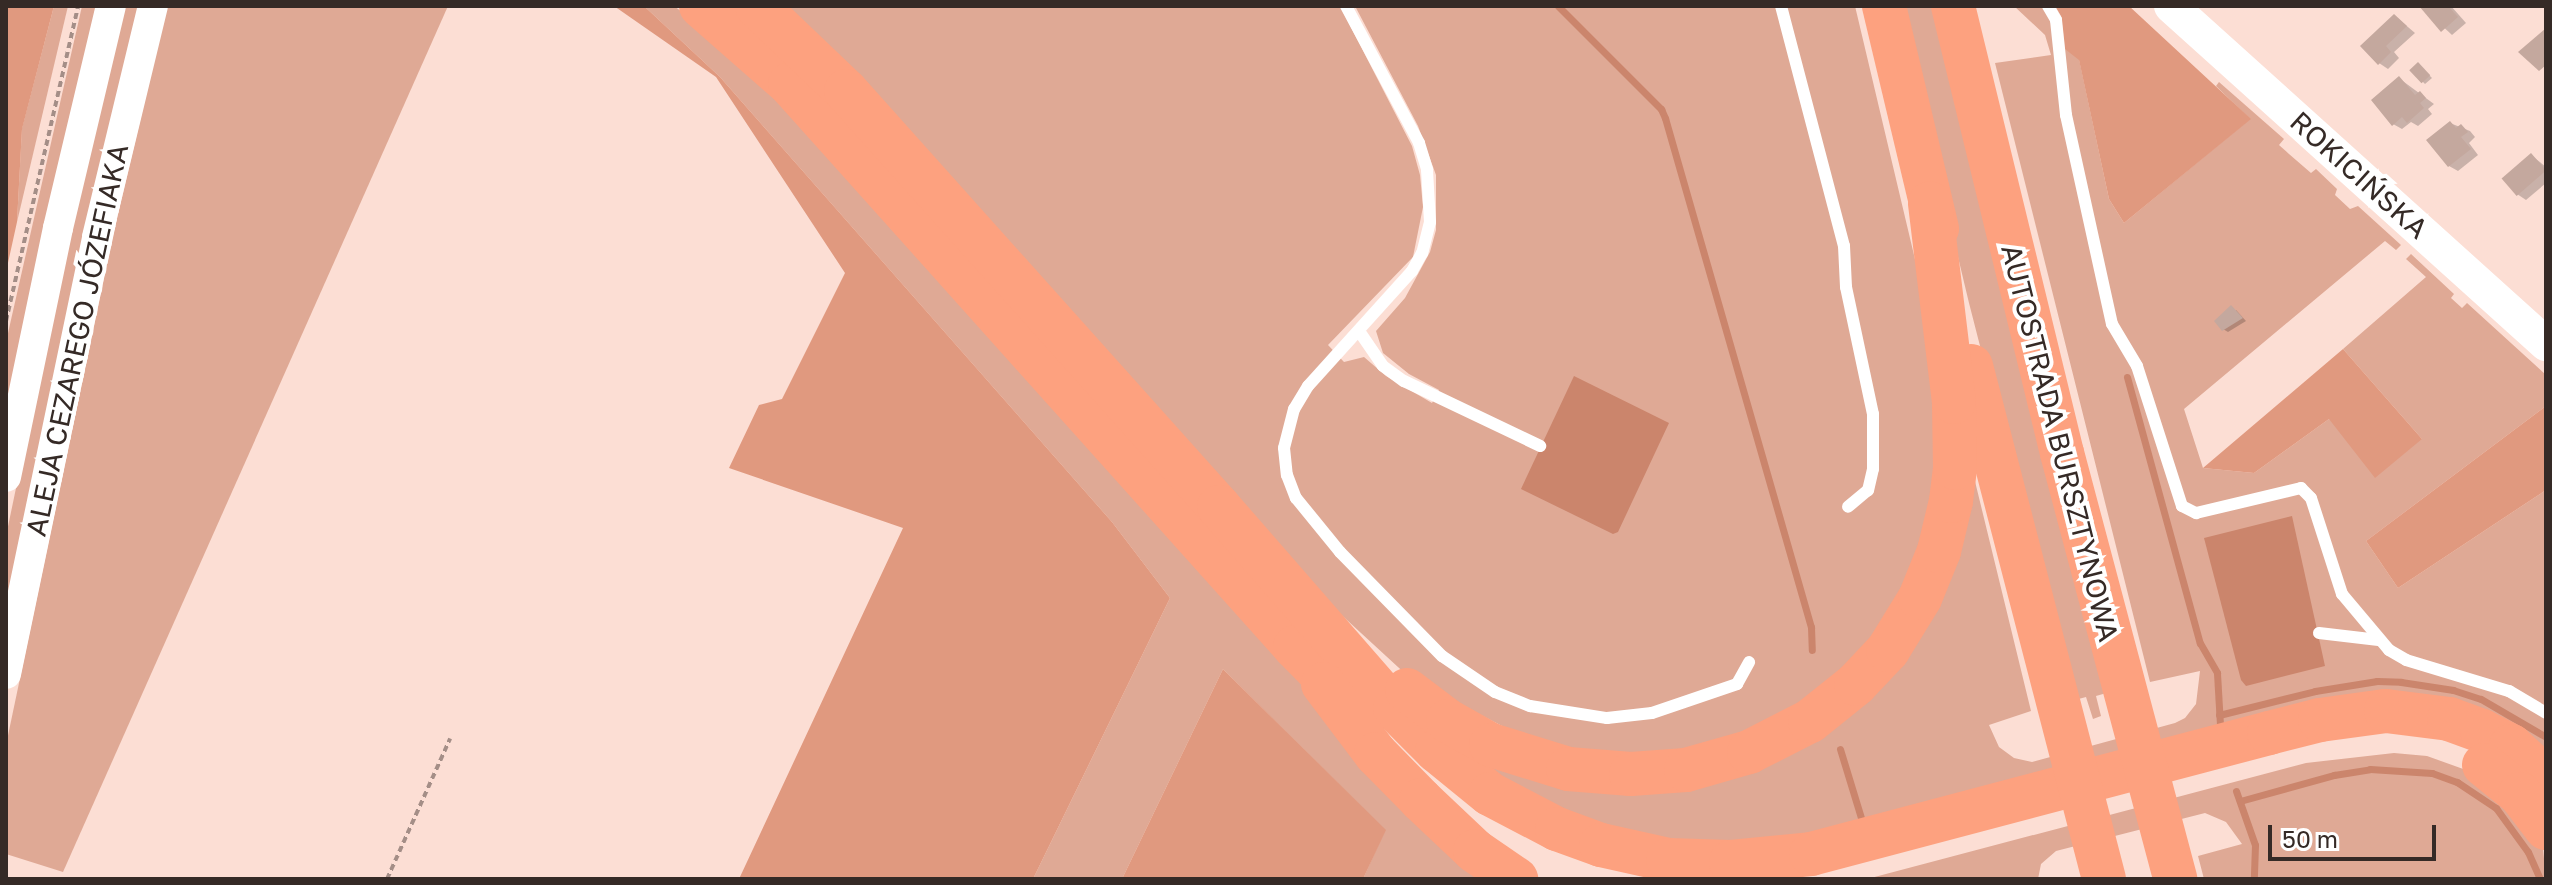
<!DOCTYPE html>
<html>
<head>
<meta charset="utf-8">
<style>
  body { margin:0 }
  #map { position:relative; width:2552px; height:885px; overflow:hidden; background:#fcded4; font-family:"Golos Text",sans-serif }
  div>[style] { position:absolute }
  .green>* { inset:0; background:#dfa995 }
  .forest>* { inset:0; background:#e0997f }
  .water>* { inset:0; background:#cb856c }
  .shadow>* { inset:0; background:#0003 }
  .stream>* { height:7px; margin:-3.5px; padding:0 3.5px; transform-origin:3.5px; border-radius:3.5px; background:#cb856c }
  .building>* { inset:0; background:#c4a89e; transform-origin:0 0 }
  .path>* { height:4px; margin-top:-2px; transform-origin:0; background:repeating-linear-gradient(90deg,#a48e87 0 6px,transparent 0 10px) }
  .service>* { height:12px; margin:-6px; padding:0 6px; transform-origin:6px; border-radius:6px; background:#fff }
  .tertiary>* { height:30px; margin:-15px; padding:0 15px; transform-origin:15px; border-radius:15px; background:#fff }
  .secondary>* { height:34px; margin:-17px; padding:0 17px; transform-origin:17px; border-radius:17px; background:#fff }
  .motorway>* { height:44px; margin:-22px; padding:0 22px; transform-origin:22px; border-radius:22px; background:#fda17f }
  span { translate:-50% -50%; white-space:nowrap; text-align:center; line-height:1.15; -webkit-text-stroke:8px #fff; paint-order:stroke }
  .street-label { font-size:28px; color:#352a26 }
  .frame { position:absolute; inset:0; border:8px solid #352a26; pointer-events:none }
  .scale { position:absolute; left:2268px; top:825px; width:168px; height:36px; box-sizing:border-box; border:4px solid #352a26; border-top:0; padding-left:10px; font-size:24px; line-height:28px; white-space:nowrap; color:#352a26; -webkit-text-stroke:6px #fff; paint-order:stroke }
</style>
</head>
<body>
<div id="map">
  <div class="green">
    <i style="clip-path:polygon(54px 6px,68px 6px,17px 222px,22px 128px)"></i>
    <i style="clip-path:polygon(82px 6px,96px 6px,6px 406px,6px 342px)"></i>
    <i style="clip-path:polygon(124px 6px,140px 6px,6px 615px,6px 536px,70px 230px)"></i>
    <i style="clip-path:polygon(167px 6px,448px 6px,63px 872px,6px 854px,6px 745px,112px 240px)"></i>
    <i style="clip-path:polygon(644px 6px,674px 6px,729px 47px,1492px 879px,1363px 879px,1385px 830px,1223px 669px,1122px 879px,1033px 879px,1170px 598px,1112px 522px,720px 77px)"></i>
    <i style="clip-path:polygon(780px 6px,1340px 6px,1412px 146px,1420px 175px,1423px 207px,1413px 257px,1328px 345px,1344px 362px,1364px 357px,1386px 376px,1432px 403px,1439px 390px,1409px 374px,1383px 353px,1376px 331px,1405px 298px,1430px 252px,1436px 230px,1436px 175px,1418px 126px,1355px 6px,1855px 6px,1932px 331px,1941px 486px,1889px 623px,1808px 705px,1682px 756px,1549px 750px,1411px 679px,1311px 587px)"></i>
    <i style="clip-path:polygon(1898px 6px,1939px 6px,2110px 692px,2096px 696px,2101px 716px,2093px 719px,2086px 697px,2071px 701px,1969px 303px)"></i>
    <i style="clip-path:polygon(2014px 6px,2055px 6px,2061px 16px,2066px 48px,2079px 59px,2109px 199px,2124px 223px,2250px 119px,2216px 86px,2219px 82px,2284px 139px,2279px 145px,2289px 154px,2311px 173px,2316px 169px,2337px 189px,2335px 195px,2350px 209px,2358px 206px,2401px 245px,2396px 250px,2385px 241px,2184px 409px,2203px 468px,2254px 473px,2329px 419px,2422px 439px,2343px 349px,2426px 277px,2406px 259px,2411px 254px,2454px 294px,2451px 298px,2462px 308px,2467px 303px,2546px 375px,2546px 406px,2366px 541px,2398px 588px,2546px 490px,2546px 757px,2458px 708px,1806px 840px,1651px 844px,1502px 784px,1476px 750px,1546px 776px,1818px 727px,1972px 469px,2031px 711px,1989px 725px,1999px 747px,2014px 758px,2032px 762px,2175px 723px,2185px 718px,2196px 704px,2200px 671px,2150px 682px,1995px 63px,2051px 55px,2045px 35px)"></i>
    <i style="clip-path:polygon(2394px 753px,2427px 756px,2466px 770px,2543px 848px,2546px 879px,2204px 879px,2198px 856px,2242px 844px,2226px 822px,2205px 813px,2056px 851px,2041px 864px,2038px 879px,1867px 879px,2306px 763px)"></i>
  </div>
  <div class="forest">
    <i style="clip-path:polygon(6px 6px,54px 6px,22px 129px,17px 222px,6px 272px)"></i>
    <i style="clip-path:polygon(614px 6px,644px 6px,720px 77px,1112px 522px,1170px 598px,1033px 879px,739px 879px,903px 528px,729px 468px,759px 405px,782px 399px,845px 273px,716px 77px)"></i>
    <i style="clip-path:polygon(2055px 6px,2129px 6px,2251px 119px,2124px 223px,2109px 199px,2079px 60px,2065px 49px,2061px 16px)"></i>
    <i style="clip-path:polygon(2343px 349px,2422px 439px,2375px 478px,2329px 419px,2254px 473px,2203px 468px)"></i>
    <i style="clip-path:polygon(2546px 406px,2546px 490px,2398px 588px,2366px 541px)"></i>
    <i style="clip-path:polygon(1223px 669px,1386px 830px,1363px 879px,1122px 879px)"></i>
  </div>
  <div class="water">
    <i style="clip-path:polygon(1574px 376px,1669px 423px,1618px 532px,1613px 534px,1521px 489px)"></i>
    <i style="clip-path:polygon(2292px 516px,2325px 666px,2246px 686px,2241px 680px,2204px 538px)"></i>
  </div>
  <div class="shadow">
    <i style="clip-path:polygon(2421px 6px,2451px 6px,2466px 23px,2452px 35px)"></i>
    <i style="clip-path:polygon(2395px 16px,2415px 33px,2394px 52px,2399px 58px,2388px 69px,2379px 63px)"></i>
    <i style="clip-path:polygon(2418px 64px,2432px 78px,2425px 84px,2422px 81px)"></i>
    <i style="clip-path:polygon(2400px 79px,2434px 104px,2428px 109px,2432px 114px,2418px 126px,2411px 122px,2402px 129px,2393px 124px)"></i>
    <i style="clip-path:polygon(2450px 123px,2470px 131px,2475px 137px,2469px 143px,2478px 155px,2458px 171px,2449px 166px)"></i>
    <i style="clip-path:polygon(2531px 155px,2546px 167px,2546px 183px,2526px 200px,2517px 194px)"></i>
    <i style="clip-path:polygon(2236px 310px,2246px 321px,2228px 332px,2223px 329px)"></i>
  </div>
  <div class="stream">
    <i style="left:1558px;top:6px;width:146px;rotate:45deg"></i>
    <i style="left:1661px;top:109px;width:10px;rotate:66deg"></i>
    <i style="left:1665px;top:118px;width:530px;rotate:74deg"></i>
    <i style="left:1811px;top:627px;width:23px;rotate:88deg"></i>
    <i style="left:2127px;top:377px;width:276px;rotate:74.7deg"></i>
    <i style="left:2200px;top:643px;width:34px;rotate:60deg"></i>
    <i style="left:2217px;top:673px;width:52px;rotate:86.7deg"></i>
    <i style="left:2219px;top:715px;width:99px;rotate:-14deg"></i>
    <i style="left:2315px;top:691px;width:63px;rotate:-9.2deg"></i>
    <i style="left:2377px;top:681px;width:24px;rotate:2deg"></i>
    <i style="left:2401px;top:682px;width:53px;rotate:8.7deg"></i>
    <i style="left:2453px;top:690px;width:29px;rotate:18deg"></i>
    <i style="left:2481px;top:699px;width:75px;rotate:30.3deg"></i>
    <i style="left:1840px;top:749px;width:75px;rotate:73deg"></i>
    <i style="left:2236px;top:791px;width:57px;rotate:70.6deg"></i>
    <i style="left:2255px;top:845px;width:34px;rotate:92deg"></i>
    <i style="left:2240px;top:801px;width:98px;rotate:-15.5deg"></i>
    <i style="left:2334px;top:775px;width:36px;rotate:-9deg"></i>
    <i style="left:2370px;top:769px;width:62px;rotate:3.7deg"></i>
    <i style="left:2432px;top:773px;width:27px;rotate:20deg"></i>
    <i style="left:2457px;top:782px;width:47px;rotate:33.7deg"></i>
    <i style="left:2496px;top:808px;width:54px;rotate:54deg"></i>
    <i style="left:2528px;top:852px;width:30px;rotate:66deg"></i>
  </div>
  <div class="building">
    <i style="clip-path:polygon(2419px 6px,2448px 6px,2458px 17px,2441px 32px)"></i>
    <i style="clip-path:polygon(2394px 14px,2407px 26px,2386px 46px,2391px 52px,2378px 65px,2360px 46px)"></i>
    <i style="clip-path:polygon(2546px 28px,2546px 65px,2539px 71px,2518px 52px)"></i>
    <i style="left:2418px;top:62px;width:18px;height:12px;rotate:47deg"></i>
    <i style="clip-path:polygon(2399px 76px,2415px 95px,2420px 91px,2426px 98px,2420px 103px,2424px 108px,2407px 123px,2402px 117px,2392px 126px,2371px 100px)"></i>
    <i style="clip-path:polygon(2450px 121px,2456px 128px,2461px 124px,2468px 132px,2461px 137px,2471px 149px,2448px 167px,2426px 140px)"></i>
    <i style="left:2531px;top:153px;width:23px;height:39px;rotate:49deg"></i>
    <i style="clip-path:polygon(2231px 305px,2243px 318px,2222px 331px,2214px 321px)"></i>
  </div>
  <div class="path">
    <i style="left:6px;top:321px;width:323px;rotate:-77.1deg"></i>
    <i style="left:387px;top:879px;width:154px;rotate:-65.8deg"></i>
  </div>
  <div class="service">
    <i style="left:1346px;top:6px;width:155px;rotate:61.9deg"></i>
    <i style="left:1419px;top:143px;width:28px;rotate:73deg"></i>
    <i style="left:1427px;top:170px;width:52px;rotate:86.7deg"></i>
    <i style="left:1430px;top:222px;width:32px;rotate:104deg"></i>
    <i style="left:1422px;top:253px;width:21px;rotate:119deg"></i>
    <i style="left:1412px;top:271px;width:155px;rotate:132.1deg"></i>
    <i style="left:1308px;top:386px;width:27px;rotate:121deg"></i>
    <i style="left:1294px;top:409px;width:40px;rotate:104.4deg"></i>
    <i style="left:1284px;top:448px;width:27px;rotate:84deg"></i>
    <i style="left:1287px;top:475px;width:25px;rotate:69deg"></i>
    <i style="left:1296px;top:498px;width:70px;rotate:50.8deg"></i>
    <i style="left:1340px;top:552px;width:146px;rotate:45.6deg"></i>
    <i style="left:1442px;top:656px;width:64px;rotate:34.2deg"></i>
    <i style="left:1495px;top:692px;width:38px;rotate:22deg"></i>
    <i style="left:1530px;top:706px;width:78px;rotate:8.9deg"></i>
    <i style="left:1607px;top:718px;width:45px;rotate:-6.3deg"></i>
    <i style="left:1652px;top:713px;width:90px;rotate:-18.8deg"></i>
    <i style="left:1737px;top:684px;width:25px;rotate:-61deg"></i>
    <i style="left:1781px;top:6px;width:248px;rotate:75.3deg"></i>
    <i style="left:1844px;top:246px;width:41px;rotate:87.2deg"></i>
    <i style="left:1846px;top:287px;width:130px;rotate:78deg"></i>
    <i style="left:1873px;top:414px;width:55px;rotate:90deg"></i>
    <i style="left:1873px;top:469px;width:22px;rotate:103deg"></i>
    <i style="left:1868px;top:490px;width:26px;rotate:140deg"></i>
    <i style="left:2048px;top:6px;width:16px;rotate:60deg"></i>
    <i style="left:2056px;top:20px;width:96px;rotate:84deg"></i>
    <i style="left:2066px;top:115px;width:214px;rotate:77.6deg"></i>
    <i style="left:2112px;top:324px;width:49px;rotate:59.2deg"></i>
    <i style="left:2137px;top:366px;width:147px;rotate:72.2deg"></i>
    <i style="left:2182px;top:506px;width:16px;rotate:27deg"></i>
    <i style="left:2196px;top:513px;width:108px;rotate:-13.4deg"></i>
    <i style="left:2301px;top:488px;width:14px;rotate:45deg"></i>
    <i style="left:2311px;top:498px;width:101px;rotate:72.1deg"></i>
    <i style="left:2342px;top:594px;width:73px;rotate:50deg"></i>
    <i style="left:2389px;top:650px;width:20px;rotate:30deg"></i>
    <i style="left:2406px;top:660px;width:108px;rotate:16.8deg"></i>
    <i style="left:2509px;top:691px;width:43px;rotate:30.7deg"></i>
    <i style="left:1359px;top:331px;width:42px;rotate:55.6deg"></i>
    <i style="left:1383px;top:366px;width:26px;rotate:36deg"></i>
    <i style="left:1404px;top:381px;width:151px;rotate:25.5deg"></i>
    <i style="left:2319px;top:633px;width:60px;rotate:6.7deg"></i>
  </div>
  <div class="tertiary">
    <i style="left:6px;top:477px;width:254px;rotate:-78.2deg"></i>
    <i style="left:58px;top:228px;width:228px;rotate:-76.6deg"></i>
    <i style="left:6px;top:674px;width:446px;rotate:-78.2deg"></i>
    <i style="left:97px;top:237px;width:238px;rotate:-76.4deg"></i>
  </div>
  <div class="secondary">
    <i style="left:2171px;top:6px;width:505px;rotate:42.03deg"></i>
  </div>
  <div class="motorway">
    <i style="left:701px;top:6px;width:118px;rotate:41.2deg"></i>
    <i style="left:790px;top:84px;width:756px;rotate:48.11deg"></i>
    <i style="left:1295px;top:647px;width:78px;rotate:45.5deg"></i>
    <i style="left:757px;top:6px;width:123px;rotate:43.7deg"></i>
    <i style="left:846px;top:91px;width:559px;rotate:48.12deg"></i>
    <i style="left:1219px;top:507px;width:268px;rotate:48.9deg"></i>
    <i style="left:1395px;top:709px;width:59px;rotate:45deg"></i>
    <i style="left:1437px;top:751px;width:68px;rotate:39.1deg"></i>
    <i style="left:1490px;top:794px;width:76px;rotate:27.6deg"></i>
    <i style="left:1557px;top:829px;width:47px;rotate:20deg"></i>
    <i style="left:1601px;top:845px;width:69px;rotate:12.6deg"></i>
    <i style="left:1668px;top:860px;width:63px;rotate:1.8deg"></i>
    <i style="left:1731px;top:862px;width:80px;rotate:-5.7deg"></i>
    <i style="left:1811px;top:854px;width:474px;rotate:-14.8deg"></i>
    <i style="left:2269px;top:733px;width:53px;rotate:-14.3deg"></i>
    <i style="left:2320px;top:720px;width:67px;rotate:-7.8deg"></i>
    <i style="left:2386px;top:711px;width:64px;rotate:7.2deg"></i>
    <i style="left:2449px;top:719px;width:35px;rotate:20deg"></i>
    <i style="left:2482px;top:731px;width:33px;rotate:27deg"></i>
    <i style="left:2511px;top:746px;width:47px;rotate:42.4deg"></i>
    <i style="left:1884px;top:6px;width:229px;rotate:76.6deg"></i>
    <i style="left:1953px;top:6px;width:460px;rotate:76.3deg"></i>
    <i style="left:2062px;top:453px;width:441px;rotate:75.1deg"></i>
    <i style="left:1971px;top:366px;width:530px;rotate:75.47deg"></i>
    <i style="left:1323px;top:684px;width:88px;rotate:52.9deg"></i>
    <i style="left:1376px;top:754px;width:64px;rotate:45.6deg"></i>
    <i style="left:1421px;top:800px;width:74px;rotate:43.4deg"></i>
    <i style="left:1475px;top:851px;width:50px;rotate:34.3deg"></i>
    <i style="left:1407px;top:690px;width:51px;rotate:37.1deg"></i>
    <i style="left:1448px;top:721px;width:49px;rotate:29.2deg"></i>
    <i style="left:1491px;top:745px;width:81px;rotate:17.3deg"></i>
    <i style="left:1568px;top:769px;width:63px;rotate:4.5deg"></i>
    <i style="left:1631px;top:774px;width:55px;rotate:-4.2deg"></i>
    <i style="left:1686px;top:770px;width:66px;rotate:-15.9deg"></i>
    <i style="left:1749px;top:752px;width:68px;rotate:-26.9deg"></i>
    <i style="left:1810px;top:721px;width:59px;rotate:-38.8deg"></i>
    <i style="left:1856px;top:684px;width:47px;rotate:-46.7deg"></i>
    <i style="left:1888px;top:650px;width:61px;rotate:-58.4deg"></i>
    <i style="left:1920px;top:598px;width:51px;rotate:-68deg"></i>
    <i style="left:1939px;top:551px;width:51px;rotate:-76.5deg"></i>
    <i style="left:1951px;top:501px;width:33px;rotate:-83deg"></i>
    <i style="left:1955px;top:468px;width:66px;rotate:-90.9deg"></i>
    <i style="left:1954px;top:402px;width:200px;rotate:-96.9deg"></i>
    <i style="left:2484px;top:765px;width:46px;rotate:38.9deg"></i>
    <i style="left:2520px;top:794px;width:43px;rotate:52.6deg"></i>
  </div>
  <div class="street-label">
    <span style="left:2359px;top:175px;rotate:42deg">ROKICIŃSKA</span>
    <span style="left:77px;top:340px;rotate:-78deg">ALEJA CEZAREGO JÓZEFIAKA</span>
    <span style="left:2060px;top:443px;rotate:76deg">AUTOSTRADA BURSZTYNOWA</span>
  </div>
  <div class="frame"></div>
  <div class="scale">50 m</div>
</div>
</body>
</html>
